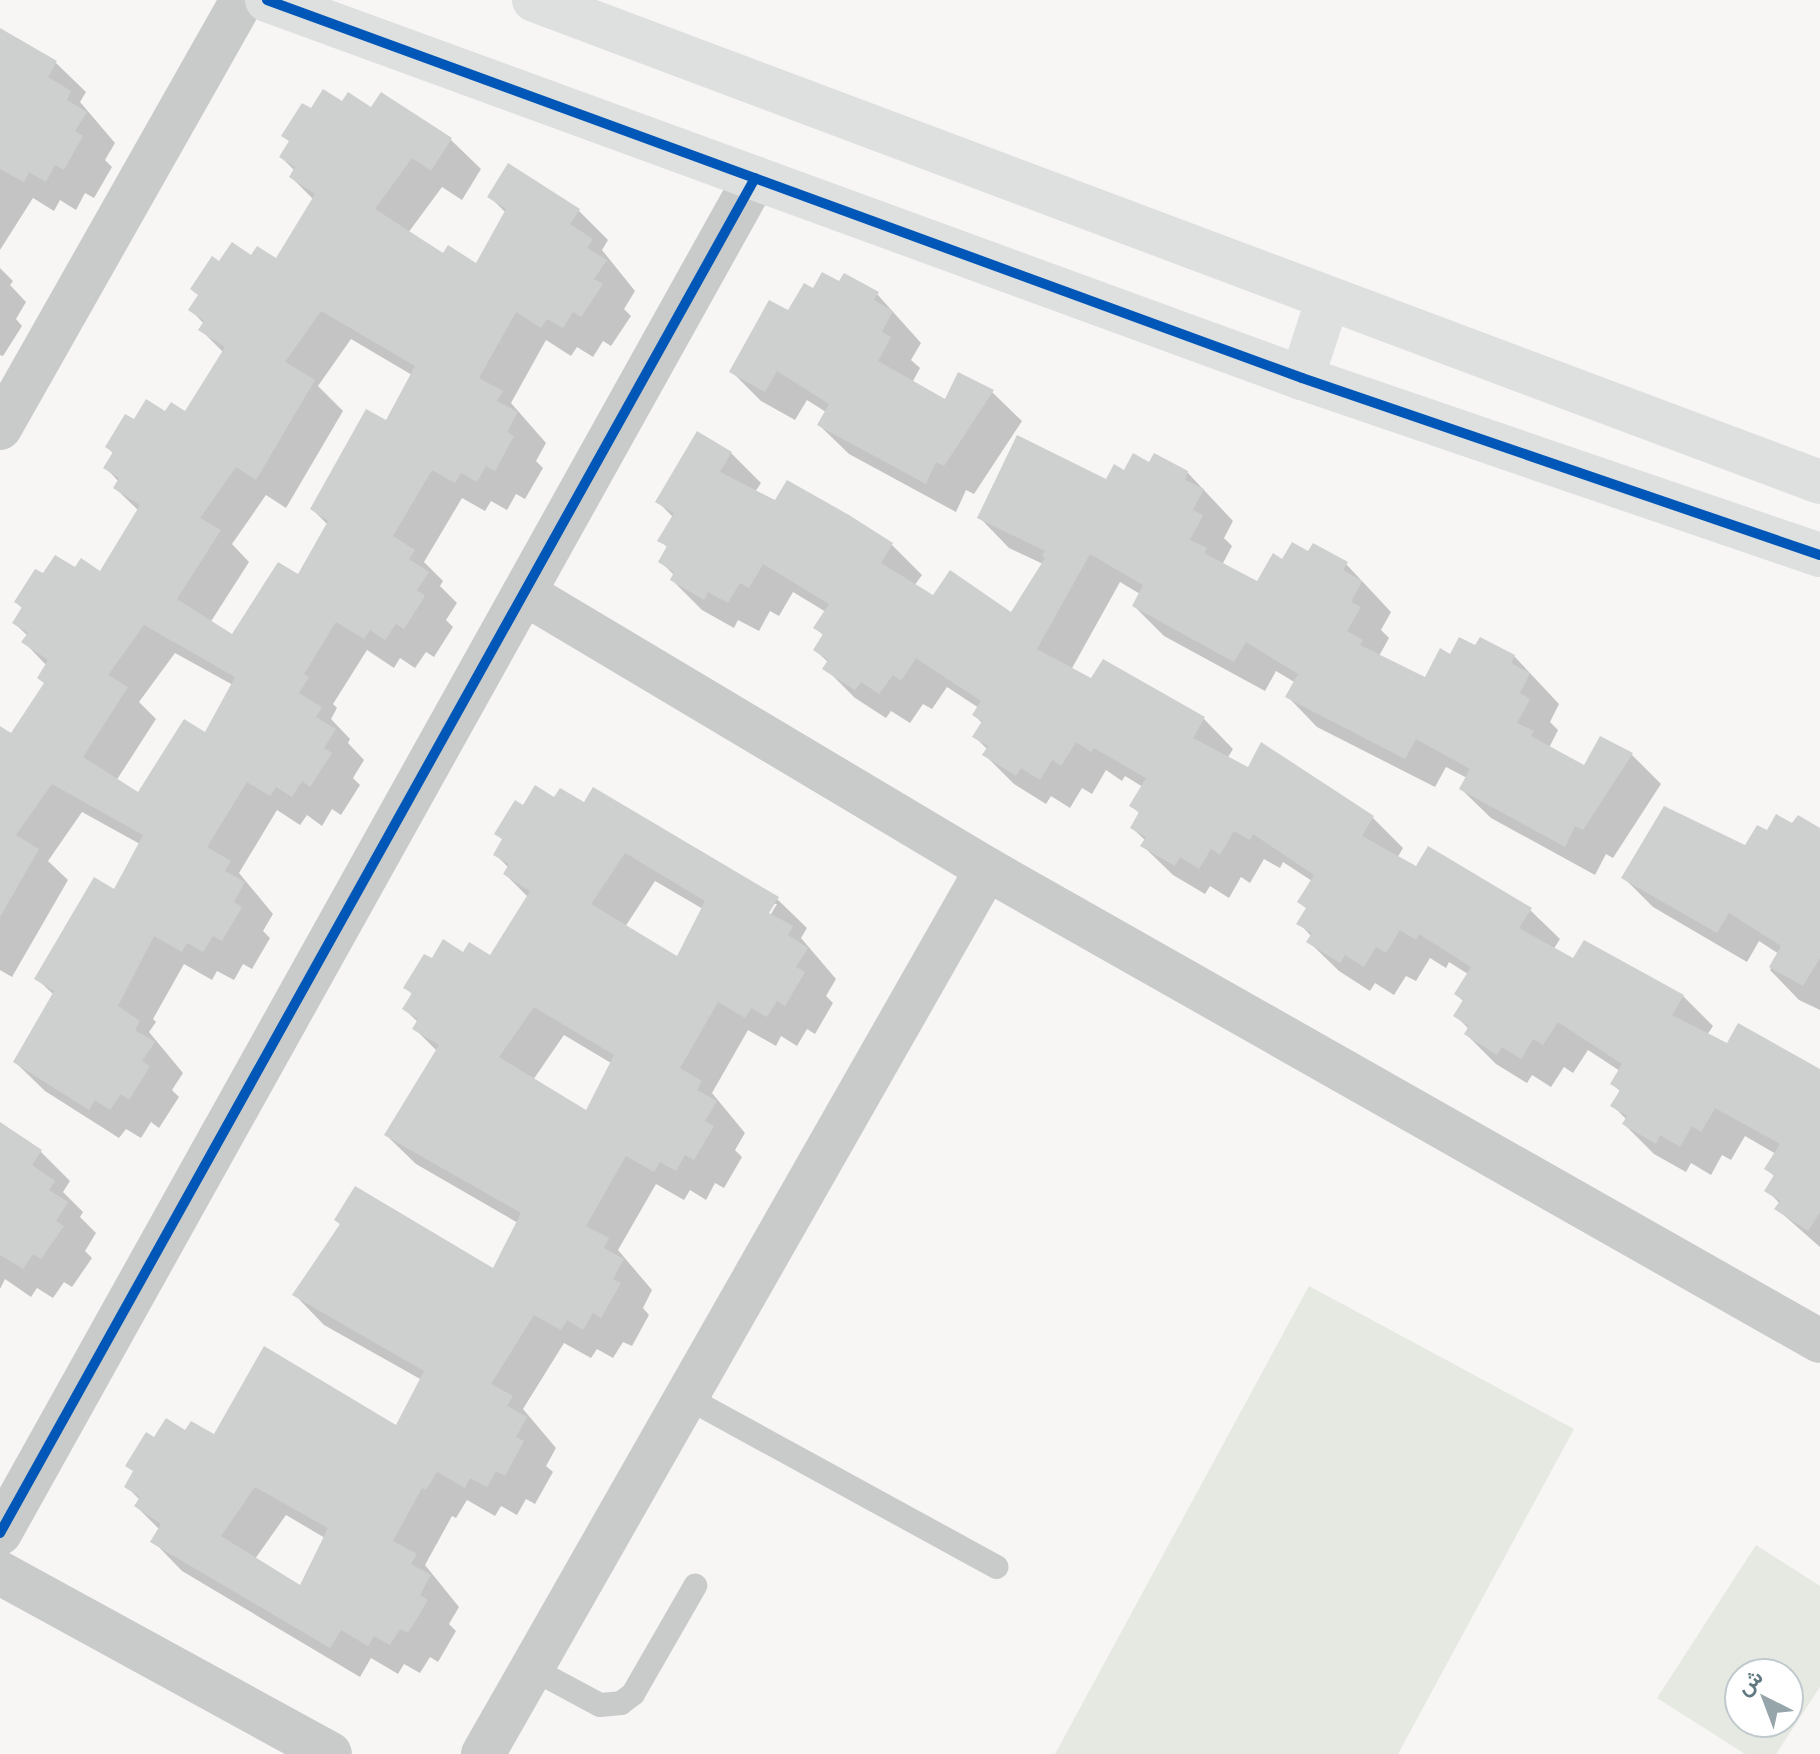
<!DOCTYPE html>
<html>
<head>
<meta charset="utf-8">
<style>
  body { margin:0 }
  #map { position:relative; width:1820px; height:1754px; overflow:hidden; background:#f7f6f5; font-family:Ubuntu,Vazirmatn,sans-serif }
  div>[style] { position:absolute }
  .green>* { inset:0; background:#e6e8e2 }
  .shadow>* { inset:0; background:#0003 }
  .building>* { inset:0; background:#ced0d0 }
  .lane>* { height:24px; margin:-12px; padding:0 12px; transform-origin:12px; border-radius:12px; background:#c9cbcb }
  .street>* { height:44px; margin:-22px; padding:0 22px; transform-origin:22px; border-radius:22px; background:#c9cbcb }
  .secondary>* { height:44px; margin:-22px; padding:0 22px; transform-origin:22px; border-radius:22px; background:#dedfdf }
  .cycleway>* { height:10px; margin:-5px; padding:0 5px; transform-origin:5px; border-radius:5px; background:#0057b8 }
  span { translate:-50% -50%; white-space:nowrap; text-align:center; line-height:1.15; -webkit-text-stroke:8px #fff; paint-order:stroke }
  .north { position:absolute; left:1724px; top:1658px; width:80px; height:80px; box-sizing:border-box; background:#fff; border:2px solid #c0c9cd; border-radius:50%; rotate:318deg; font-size:22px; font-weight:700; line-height:32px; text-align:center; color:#617981 }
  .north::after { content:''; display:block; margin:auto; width:28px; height:36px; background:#96a5aa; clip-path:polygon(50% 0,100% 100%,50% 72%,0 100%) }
</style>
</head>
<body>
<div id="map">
  <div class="green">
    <i style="clip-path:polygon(1309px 1286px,1574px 1429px,1398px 1754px,1055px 1754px)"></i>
    <i style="clip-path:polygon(evenodd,1756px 1545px,1820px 1586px,1820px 1687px,1776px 1754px,1745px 1754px,1657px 1698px,1756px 1545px,1788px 1674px,1788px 1722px,1740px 1722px,1740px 1674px,1788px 1674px)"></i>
  </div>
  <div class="shadow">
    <i style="clip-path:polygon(0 31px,56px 63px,86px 92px,80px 102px,115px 143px,105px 160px,112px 167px,94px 198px,85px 193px,76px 210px,60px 200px,54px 211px,33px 198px,0 250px)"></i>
    <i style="clip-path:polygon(evenodd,343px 104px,371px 110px,451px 140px,481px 169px,462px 200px,442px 187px,408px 233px,443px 255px,476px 265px,506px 213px,489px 196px,578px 210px,608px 240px,602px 250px,635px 291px,624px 309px,631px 316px,611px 346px,603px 341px,593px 357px,577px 347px,571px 356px,546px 340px,511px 403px,546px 443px,536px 461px,543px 468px,525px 499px,516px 494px,507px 510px,491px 501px,485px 511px,462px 498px,424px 562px,443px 581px,440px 586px,457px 603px,446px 620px,453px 627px,434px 657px,426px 652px,415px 668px,400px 658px,394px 668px,367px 650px,333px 704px,337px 708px,331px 719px,350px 739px,348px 743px,364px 760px,353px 778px,360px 785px,341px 815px,332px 809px,322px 826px,307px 815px,300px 825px,277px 810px,239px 873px,273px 914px,263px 931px,270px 938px,252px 969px,243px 964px,234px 980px,217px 971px,212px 980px,184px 964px,153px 1019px,156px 1022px,149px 1032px,183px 1073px,172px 1090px,179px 1097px,159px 1128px,151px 1122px,141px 1138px,126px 1129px,119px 1138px,45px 1091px,15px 1062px,54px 995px,37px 979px,115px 892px,140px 844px,82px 812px,48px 861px,68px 880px,12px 977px,0 970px,0 728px,12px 736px,46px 684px,47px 666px,24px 642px,28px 636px,14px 623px,23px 609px,16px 602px,44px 576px,76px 570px,100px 573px,139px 511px,115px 488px,119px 482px,106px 468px,114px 454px,107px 447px,134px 421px,186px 414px,224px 353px,201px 330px,204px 324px,191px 310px,220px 264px,252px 257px,277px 260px,314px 200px,291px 177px,295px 171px,281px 157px,291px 143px,284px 136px,311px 111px,343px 104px,351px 339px,412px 375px,387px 423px,312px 509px,328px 525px,298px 577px,233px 637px,210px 623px,249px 562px,232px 544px,266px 495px,286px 508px,343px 411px,318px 386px,351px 339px,343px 104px,175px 653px,233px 685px,206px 734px,138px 795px,116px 781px,156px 719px,139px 702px,175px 653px)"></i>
    <i style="clip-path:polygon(0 268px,13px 281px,10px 285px,26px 302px,16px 319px,22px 326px,3px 356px,0 355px)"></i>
    <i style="clip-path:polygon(840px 284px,877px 294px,921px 343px,911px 360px,920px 368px,912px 383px,946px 402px,992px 392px,1022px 421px,974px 494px,966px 490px,956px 512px,849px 454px,819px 425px,826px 412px,807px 400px,795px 420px,761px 401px,731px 371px,814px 291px)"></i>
    <i style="clip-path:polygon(731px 453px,761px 483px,755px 492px,776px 503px,848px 517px,892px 545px,922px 575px,914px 586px,934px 598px,1012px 615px,1043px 564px,1009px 548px,980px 518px,1107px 482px,1150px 464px,1187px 472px,1233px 521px,1224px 538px,1232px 546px,1222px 565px,1257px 584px,1283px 562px,1308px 554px,1346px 564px,1391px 612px,1381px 630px,1389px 638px,1379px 656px,1426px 680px,1450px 656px,1476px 648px,1514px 656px,1559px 704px,1550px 722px,1558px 730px,1549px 748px,1585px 768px,1632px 755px,1661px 784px,1613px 858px,1606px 854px,1595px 875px,1491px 818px,1461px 789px,1467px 778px,1446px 767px,1435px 787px,1317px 727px,1288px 697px,1296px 683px,1276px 671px,1265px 691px,1164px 636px,1134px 606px,1140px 594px,1120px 582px,1071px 670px,1092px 681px,1204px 719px,1233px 749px,1227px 759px,1248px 769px,1262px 745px,1373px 818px,1403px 848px,1397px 858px,1416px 869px,1530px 910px,1560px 939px,1553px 950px,1573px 961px,1584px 943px,1683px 996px,1713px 1026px,1707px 1035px,1728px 1046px,1820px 1071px,1820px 1247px,1777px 1209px,1780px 1204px,1767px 1190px,1775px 1177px,1767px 1169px,1776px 1154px,1745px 1136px,1731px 1160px,1722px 1155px,1711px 1175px,1691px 1163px,1686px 1172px,1654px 1154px,1624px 1124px,1627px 1120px,1613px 1106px,1621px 1092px,1612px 1084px,1620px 1071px,1588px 1050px,1573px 1073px,1564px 1067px,1551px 1087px,1532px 1075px,1527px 1083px,1496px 1064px,1466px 1034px,1469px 1029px,1456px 1016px,1464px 1002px,1456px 994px,1468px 974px,1449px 962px,1446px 968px,1430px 958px,1416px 981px,1406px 976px,1394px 995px,1375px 983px,1370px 991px,1339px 971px,1309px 942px,1312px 937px,1299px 923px,1307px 909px,1299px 901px,1312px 881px,1283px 862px,1280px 868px,1264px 859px,1250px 883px,1241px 877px,1229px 898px,1210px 886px,1205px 894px,1173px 875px,1143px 846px,1146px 841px,1132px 828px,1140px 814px,1132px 806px,1143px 787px,1125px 776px,1122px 781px,1106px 770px,1092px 794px,1082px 788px,1070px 808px,1051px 796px,1046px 804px,1014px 784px,985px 755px,988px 750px,974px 736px,982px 723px,974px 715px,979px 708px,947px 687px,932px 709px,923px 704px,910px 723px,891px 711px,886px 718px,855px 698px,825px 668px,829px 663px,815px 650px,824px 636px,816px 628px,826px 612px,793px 592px,779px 616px,770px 611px,759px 631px,738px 620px,734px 628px,702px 610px,672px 580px,675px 576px,661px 562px,668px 548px,660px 540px,673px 517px,658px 502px)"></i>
    <i style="clip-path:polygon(evenodd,555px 800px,777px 899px,807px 928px,801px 938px,836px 979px,826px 996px,833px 1003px,815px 1034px,807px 1029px,797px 1046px,781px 1036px,776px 1046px,748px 1030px,712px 1093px,745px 1133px,735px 1150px,742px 1157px,724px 1188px,715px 1183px,706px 1200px,690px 1190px,684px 1200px,656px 1184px,618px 1250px,652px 1290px,643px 1308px,649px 1315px,632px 1346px,623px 1342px,613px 1358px,597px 1349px,591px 1358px,564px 1343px,523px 1409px,556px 1448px,546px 1466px,553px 1472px,535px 1504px,526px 1499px,517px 1515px,501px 1506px,495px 1516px,467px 1500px,456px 1518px,452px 1516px,425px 1565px,459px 1607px,449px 1624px,456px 1631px,438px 1662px,430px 1657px,420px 1673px,404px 1664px,398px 1674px,371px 1658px,360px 1677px,182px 1571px,153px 1541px,160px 1530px,136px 1506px,140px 1500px,127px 1487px,154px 1440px,186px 1432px,215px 1437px,397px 1428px,422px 1380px,324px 1325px,295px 1295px,494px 1270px,518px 1223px,416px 1164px,386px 1135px,438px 1052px,414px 1028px,418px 1022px,404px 1009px,413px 995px,406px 988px,433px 961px,464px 955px,491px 958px,528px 897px,505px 874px,509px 868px,495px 854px,524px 808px,555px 800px,655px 881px,703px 909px,678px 959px,625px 927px,655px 881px,555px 800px,772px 904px,777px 904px,766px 922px,762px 920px,772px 904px,555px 800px,564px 1035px,611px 1063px,587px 1113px,533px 1080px,564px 1035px,555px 800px,286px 1515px,325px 1538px,301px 1587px,255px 1559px,286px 1515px)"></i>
    <i style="clip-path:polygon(1793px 826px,1820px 830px,1820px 1010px,1799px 1000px,1770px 970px,1779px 954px,1759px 941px,1747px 962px,1653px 907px,1624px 878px,1746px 848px,1768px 833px)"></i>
    <i style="clip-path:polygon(0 1125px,41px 1152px,70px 1181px,63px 1192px,83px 1212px,80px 1217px,96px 1233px,85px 1251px,92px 1258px,72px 1287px,64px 1282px,53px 1298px,37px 1288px,31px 1297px,5px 1279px,0 1289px)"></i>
  </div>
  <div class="building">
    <i style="clip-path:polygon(0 28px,57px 61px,48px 77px,71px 91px,67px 100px,87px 112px,75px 131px,83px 136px,64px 170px,55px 165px,46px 182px,29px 172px,24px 182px,0 169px)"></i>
    <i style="clip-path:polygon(evenodd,323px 89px,342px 101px,348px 92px,371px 107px,381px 92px,452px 138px,431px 171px,412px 158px,375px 209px,443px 253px,448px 245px,476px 263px,506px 209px,487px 197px,508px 163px,580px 209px,570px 224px,593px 239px,587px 248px,607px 260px,594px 279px,603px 284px,581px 317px,573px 312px,563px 328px,547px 319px,541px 328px,516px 312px,479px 378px,503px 391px,497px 401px,518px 412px,507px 432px,514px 436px,495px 471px,486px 466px,477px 482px,461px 473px,455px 483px,432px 470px,393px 536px,415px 550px,409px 559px,429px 572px,417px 590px,425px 596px,404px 629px,396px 624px,385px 640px,370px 630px,364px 639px,336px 622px,304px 674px,309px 677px,299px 693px,322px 707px,316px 717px,336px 729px,324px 748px,332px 753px,310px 787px,302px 781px,292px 797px,276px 787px,270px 796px,247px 782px,207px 847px,231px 861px,225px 871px,245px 882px,234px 902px,242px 907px,222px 941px,213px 936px,203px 952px,187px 943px,182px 952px,154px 936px,118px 1006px,140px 1021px,135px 1030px,155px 1042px,142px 1061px,150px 1066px,129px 1100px,121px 1094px,110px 1110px,95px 1100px,89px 1110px,13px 1062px,54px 991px,34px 979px,94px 877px,114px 889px,143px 835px,52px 784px,16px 835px,39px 849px,0 917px,0 726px,11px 733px,44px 683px,37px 678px,48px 660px,21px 642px,28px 633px,12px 623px,22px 607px,14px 602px,35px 569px,43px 573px,55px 555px,75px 567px,81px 558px,100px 571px,140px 505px,113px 488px,119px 478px,103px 468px,113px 452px,105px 447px,125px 414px,134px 419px,146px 399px,165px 411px,171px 402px,185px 411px,225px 347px,198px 330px,204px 321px,188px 310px,198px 295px,190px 289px,212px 256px,219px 261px,232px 242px,251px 255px,257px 246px,276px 258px,315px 194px,289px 177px,295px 167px,279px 157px,289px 141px,281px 136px,302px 103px,311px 108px,323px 89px,321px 311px,415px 366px,386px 420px,366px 409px,310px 509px,328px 521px,298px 574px,278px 562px,232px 634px,177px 599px,221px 530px,200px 518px,236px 467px,256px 480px,315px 380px,285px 362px,321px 311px,323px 89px,144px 625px,235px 677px,205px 732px,184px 719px,138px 792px,83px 757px,128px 687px,108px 675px,144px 625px)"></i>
    <i style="clip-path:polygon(822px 272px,839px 281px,844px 273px,879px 292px,874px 300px,893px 311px,882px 332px,891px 337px,878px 361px,945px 399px,958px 372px,994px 390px,944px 466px,936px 462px,926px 484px,817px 425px,829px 404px,777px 371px,765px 392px,729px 372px,769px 300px,788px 310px,804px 283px,813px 288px)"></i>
    <i style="clip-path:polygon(697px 431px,732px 452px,720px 472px,775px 500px,787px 480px,849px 515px,893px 543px,881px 563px,933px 595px,950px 570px,1011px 612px,1045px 558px,1042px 556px,1045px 551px,977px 518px,1017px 435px,1106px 479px,1114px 464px,1124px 470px,1133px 453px,1149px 462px,1154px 453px,1188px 471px,1185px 480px,1204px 489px,1193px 510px,1203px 515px,1190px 540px,1207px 548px,1204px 553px,1257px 581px,1273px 553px,1282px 559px,1292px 542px,1308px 551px,1313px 543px,1348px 562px,1343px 570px,1362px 581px,1351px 602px,1361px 607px,1347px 631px,1363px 640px,1360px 645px,1425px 677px,1440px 648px,1450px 654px,1459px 637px,1475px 645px,1480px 637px,1515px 655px,1511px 663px,1530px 673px,1520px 693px,1530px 699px,1517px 723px,1534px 731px,1531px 736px,1584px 765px,1600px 736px,1633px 753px,1583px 830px,1575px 826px,1565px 847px,1459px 789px,1470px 769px,1416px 739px,1405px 759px,1285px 697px,1298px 674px,1246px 642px,1234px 662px,1132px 606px,1143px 585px,1090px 554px,1037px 649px,1091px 678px,1103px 659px,1205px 717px,1193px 738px,1248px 767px,1261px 742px,1374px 816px,1362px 836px,1416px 866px,1428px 846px,1532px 908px,1519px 928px,1573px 958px,1584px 940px,1684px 995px,1672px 1015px,1727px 1043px,1738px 1023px,1820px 1069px,1820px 1212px,1808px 1231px,1774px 1209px,1780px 1201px,1764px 1191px,1774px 1175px,1764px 1169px,1780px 1144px,1715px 1108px,1701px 1132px,1692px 1126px,1680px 1147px,1660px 1135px,1656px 1144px,1622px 1124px,1627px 1116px,1610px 1106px,1620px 1090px,1610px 1084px,1622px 1064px,1558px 1022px,1543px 1045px,1533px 1039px,1521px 1059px,1502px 1047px,1497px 1055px,1464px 1034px,1469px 1026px,1453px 1016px,1463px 1000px,1454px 994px,1471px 967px,1419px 934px,1416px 940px,1400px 930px,1386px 953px,1376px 947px,1364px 967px,1345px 955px,1340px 963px,1306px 942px,1312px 933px,1296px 924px,1306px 908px,1297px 902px,1314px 875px,1253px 834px,1250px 840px,1234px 831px,1220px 855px,1211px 849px,1199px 869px,1180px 857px,1175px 866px,1140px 846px,1146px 837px,1130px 828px,1139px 812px,1129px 806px,1146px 778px,1094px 748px,1091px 752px,1076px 742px,1061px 766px,1052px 760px,1040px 780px,1021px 768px,1016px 776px,982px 755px,988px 746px,972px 737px,982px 721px,972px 715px,981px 701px,916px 658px,901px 681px,893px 675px,879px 694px,861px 682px,855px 690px,822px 669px,828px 660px,813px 650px,823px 634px,813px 628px,829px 604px,763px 564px,749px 588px,740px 583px,728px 603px,708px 592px,704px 600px,670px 580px,674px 572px,658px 562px,667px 546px,657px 541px,674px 513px,655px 502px)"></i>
    <i style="clip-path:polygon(evenodd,535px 785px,554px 797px,560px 788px,584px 802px,593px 787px,779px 897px,769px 913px,793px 926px,788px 935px,808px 948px,796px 967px,805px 972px,785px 1006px,777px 1001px,767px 1017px,751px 1008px,745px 1018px,718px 1002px,680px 1068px,702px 1081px,697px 1090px,717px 1101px,705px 1121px,714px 1126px,694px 1160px,685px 1155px,676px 1171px,660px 1162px,654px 1172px,626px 1156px,586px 1226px,609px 1238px,604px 1248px,624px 1259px,613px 1279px,621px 1283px,601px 1318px,593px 1313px,583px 1330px,567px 1320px,561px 1330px,534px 1315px,491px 1384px,513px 1396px,507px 1406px,527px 1417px,516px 1437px,524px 1441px,505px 1476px,496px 1471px,487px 1487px,470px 1478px,465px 1488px,437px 1472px,426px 1490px,422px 1488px,393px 1541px,417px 1554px,411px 1564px,431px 1575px,420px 1595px,428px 1600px,408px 1633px,400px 1629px,390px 1645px,374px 1636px,368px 1646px,341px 1630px,330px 1648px,150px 1542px,161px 1524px,134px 1506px,140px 1497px,124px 1487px,133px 1471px,125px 1466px,146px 1432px,154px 1437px,166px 1418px,185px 1430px,191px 1421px,214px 1434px,264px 1346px,396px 1425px,424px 1371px,292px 1295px,340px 1224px,334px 1220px,355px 1186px,493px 1268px,521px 1213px,384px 1135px,439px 1045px,412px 1029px,418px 1019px,402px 1009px,412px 993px,403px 988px,424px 954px,432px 958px,443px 939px,463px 952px,469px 942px,490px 955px,530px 891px,503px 874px,509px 864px,493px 855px,502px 839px,494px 834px,515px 800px,523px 805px,535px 785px,625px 853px,705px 901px,677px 956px,591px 904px,625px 853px,535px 785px,534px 1007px,614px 1055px,586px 1110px,499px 1057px,534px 1007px,535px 785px,255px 1487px,328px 1528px,300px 1585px,221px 1536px,255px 1487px)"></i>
    <i style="clip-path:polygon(1664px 806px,1745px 845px,1757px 825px,1767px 830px,1776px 814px,1792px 823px,1798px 815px,1820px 828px,1820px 958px,1803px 986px,1769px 967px,1781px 946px,1729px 913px,1717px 933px,1621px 878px)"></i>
    <i style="clip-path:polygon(0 1122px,42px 1150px,32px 1165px,55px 1181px,49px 1190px,68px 1202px,56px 1221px,64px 1226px,41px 1259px,33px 1254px,23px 1269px,0 1255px)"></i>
  </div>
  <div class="lane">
    <i style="left:686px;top:1397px;width:354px;rotate:28.7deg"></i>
    <i style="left:531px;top:1668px;width:78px;rotate:28.2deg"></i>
    <i style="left:600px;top:1705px;width:21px;rotate:-5deg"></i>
    <i style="left:621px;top:1703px;width:15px;rotate:-37deg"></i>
    <i style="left:633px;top:1694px;width:125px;rotate:-60.1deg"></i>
  </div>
  <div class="street">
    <i style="left:0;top:428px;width:492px;rotate:-60.5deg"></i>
    <i style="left:524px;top:593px;width:539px;rotate:30.8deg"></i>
    <i style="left:987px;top:869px;width:957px;rotate:29.54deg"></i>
    <i style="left:0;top:1533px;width:1551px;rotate:-60.87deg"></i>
    <i style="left:0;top:1573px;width:376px;rotate:28.7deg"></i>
    <i style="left:483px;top:1754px;width:1018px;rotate:-60.34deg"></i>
  </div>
  <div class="secondary">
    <i style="left:267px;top:0;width:1102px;rotate:20.06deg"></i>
    <i style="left:1302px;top:378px;width:547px;rotate:18.87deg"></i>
    <i style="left:534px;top:0;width:1373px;rotate:20.55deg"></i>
    <i style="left:1302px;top:378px;width:83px;rotate:-71.8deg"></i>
  </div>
  <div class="cycleway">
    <i style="left:267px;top:0;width:1102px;rotate:20.06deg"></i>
    <i style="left:1302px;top:378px;width:547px;rotate:18.87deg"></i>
    <i style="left:0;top:1533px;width:1551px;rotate:-60.87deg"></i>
  </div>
  <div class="north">ش</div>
</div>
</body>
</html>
